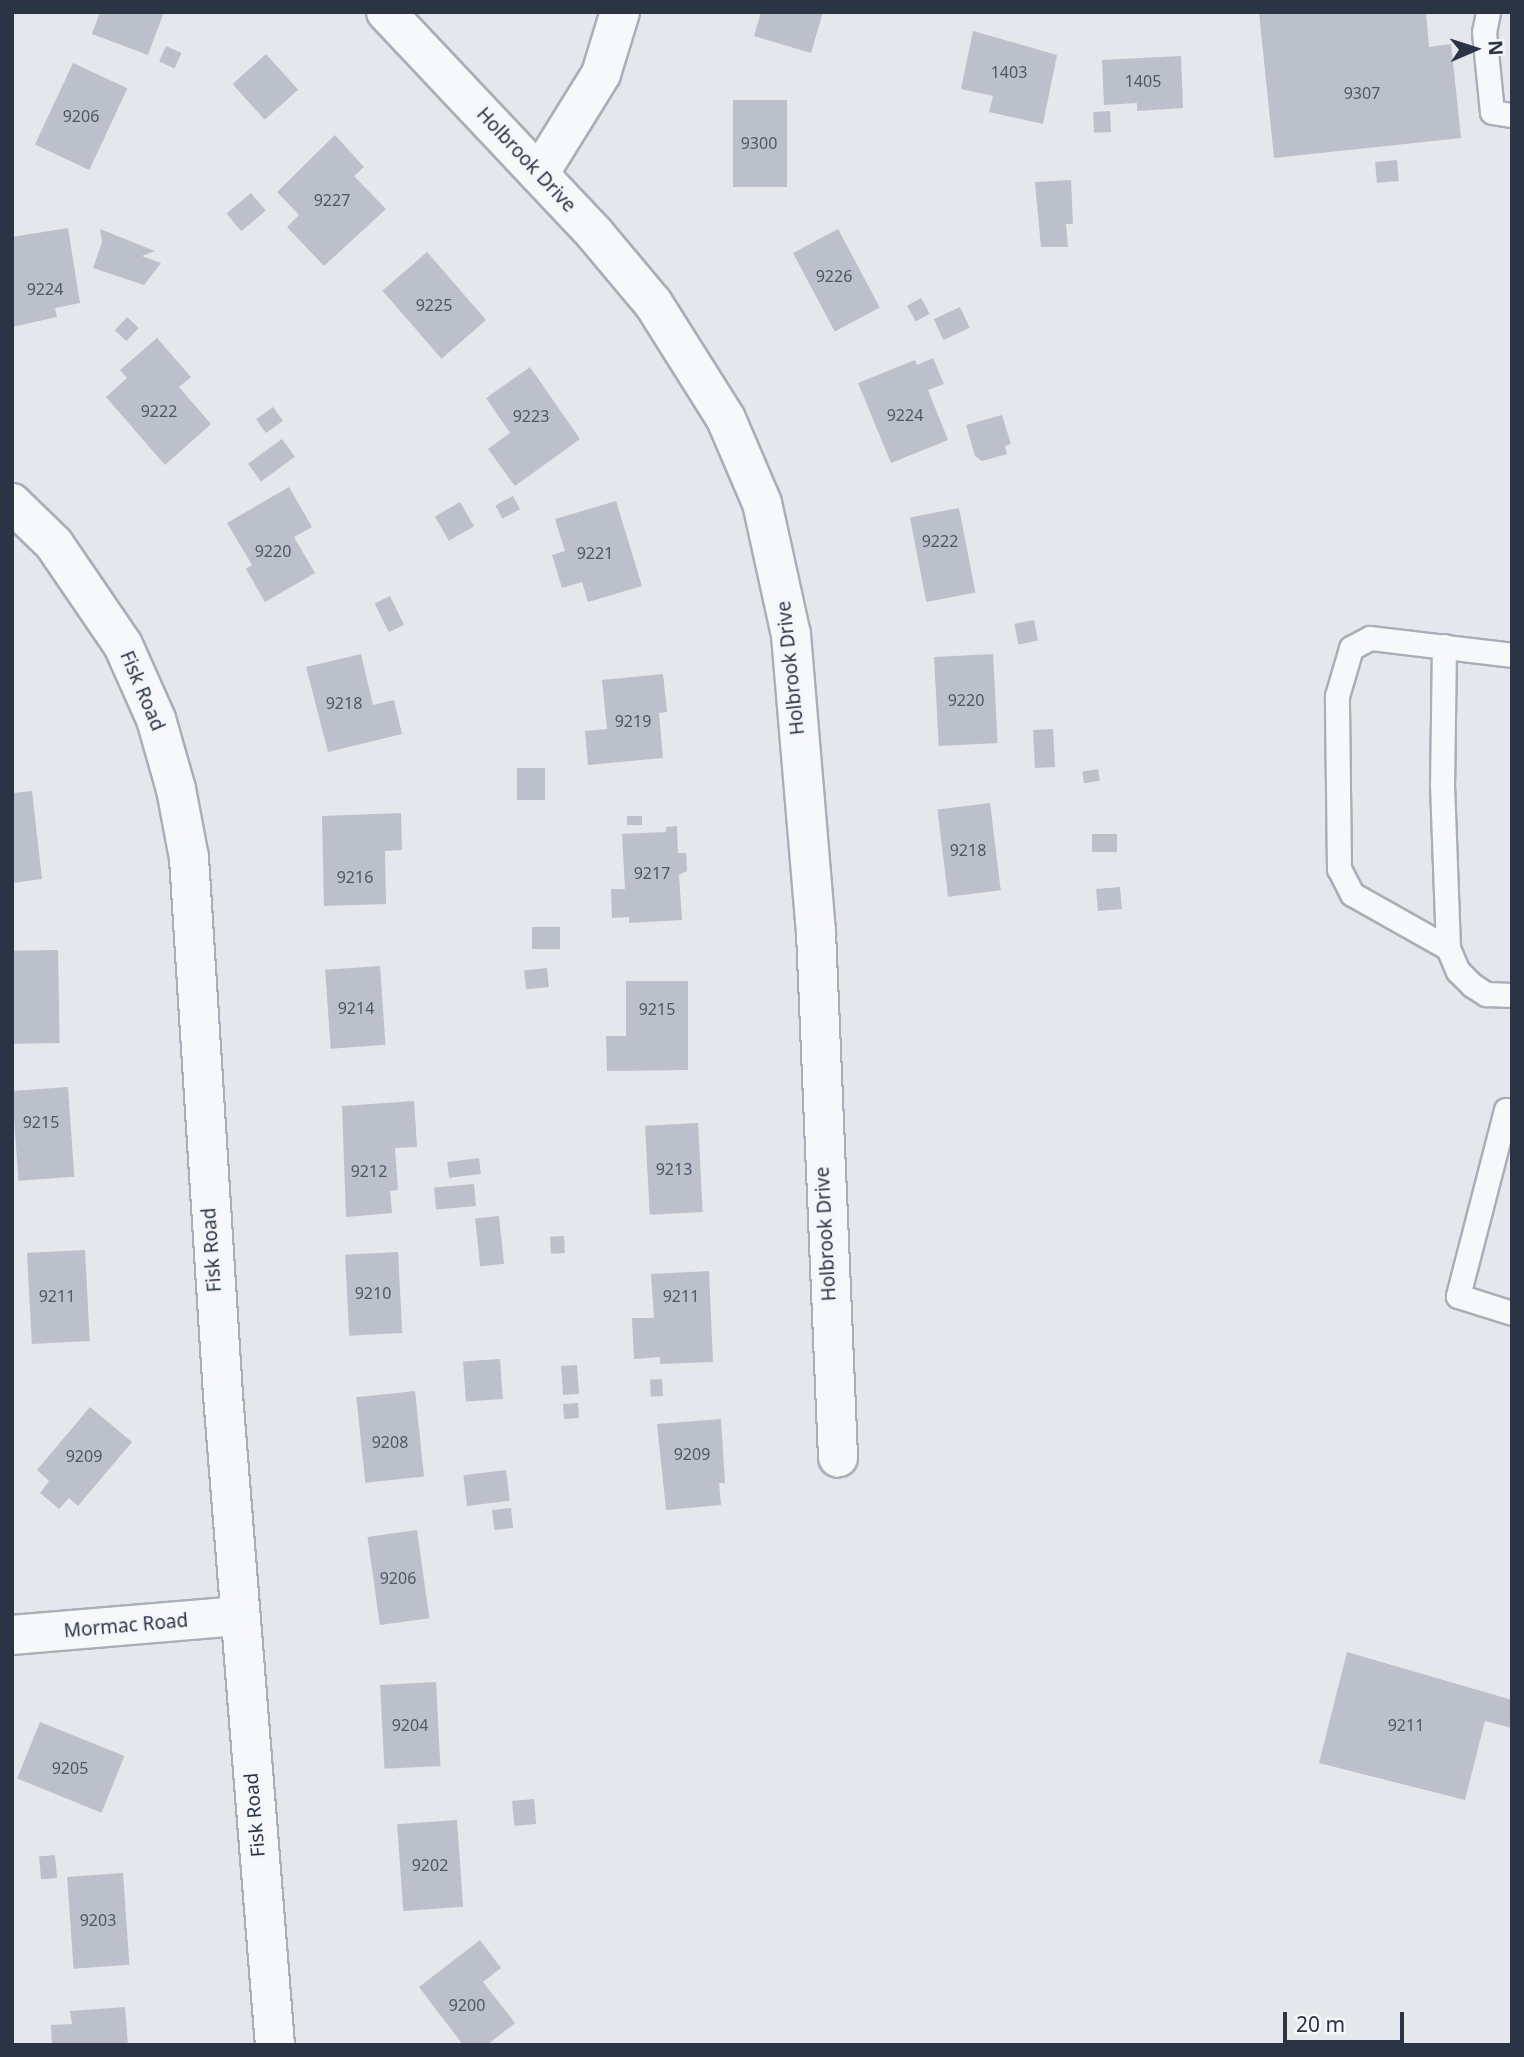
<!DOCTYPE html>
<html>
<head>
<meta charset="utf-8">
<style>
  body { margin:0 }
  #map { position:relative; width:1524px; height:2057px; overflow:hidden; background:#e4e7ec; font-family:"Noto Sans",sans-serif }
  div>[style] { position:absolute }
  .building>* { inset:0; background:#bbc0ca; transform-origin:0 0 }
  .roads { filter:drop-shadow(2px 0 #a9aeb7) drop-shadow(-2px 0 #a9aeb7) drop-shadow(0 2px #a9aeb7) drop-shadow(0 -2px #a9aeb7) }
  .lane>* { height:23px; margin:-11.5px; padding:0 11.5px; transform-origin:11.5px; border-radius:11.5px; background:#f7f8fa }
  .street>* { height:38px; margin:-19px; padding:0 19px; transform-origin:19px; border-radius:19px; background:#f7f8fa }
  span { translate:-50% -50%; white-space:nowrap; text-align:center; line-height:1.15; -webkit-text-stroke:7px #f4f6f9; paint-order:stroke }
  .number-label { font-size:16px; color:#4f5766 }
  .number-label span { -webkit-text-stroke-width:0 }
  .street-label { font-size:19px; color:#2b3445 }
  .frame { position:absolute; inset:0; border:14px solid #2b3445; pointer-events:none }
  .north { position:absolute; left:1440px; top:14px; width:70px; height:70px; -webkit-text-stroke:5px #f4f6f9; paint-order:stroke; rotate:87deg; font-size:19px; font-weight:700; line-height:28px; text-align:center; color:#2b3445 }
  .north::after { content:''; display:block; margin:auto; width:24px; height:32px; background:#2b3445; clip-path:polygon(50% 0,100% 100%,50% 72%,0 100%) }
  .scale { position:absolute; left:1283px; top:2012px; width:121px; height:32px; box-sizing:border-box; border:4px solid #2b3445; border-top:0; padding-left:9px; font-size:21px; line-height:24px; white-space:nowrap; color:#2b3445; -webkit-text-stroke:5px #f4f6f9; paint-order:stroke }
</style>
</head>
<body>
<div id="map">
  <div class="building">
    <i style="clip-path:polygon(100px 12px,164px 12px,148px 55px,92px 34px)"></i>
    <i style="clip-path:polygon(761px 12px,823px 12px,811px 53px,754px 36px)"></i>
    <i style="clip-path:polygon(1259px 12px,1426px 12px,1429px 47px,1451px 44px,1461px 138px,1274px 158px)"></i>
    <i style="clip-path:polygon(973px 31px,1057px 55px,1043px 124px,989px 112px,993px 96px,961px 89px)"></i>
    <i style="left:166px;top:46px;width:17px;height:17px;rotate:24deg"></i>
    <i style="left:266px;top:54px;width:48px;height:45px;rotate:48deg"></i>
    <i style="clip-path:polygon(1181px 56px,1183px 108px,1137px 111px,1137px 103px,1104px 105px,1102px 60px)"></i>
    <i style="left:73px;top:63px;width:60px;height:90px;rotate:25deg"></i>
    <i style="left:733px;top:100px;width:54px;height:87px"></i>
    <i style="left:1110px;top:111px;width:21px;height:17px;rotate:87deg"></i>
    <i style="clip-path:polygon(335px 135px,364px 167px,354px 176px,386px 209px,324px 266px,287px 227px,299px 215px,277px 192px)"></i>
    <i style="left:1397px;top:160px;width:21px;height:22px;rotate:85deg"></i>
    <i style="clip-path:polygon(1071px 180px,1073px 224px,1066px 224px,1068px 247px,1041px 247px,1035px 182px)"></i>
    <i style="left:251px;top:193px;width:23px;height:32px;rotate:50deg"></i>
    <i style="clip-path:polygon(68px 228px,80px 303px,55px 308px,57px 317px,12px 327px,12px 237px)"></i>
    <i style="clip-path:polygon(100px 229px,155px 251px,142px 256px,161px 263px,144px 285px,93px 268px,102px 242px)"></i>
    <i style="left:838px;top:229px;width:89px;height:51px;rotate:62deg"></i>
    <i style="left:427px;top:252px;width:90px;height:59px;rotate:49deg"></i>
    <i style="left:921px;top:298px;width:18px;height:16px;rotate:61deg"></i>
    <i style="left:960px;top:307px;width:23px;height:29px;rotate:65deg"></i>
    <i style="left:127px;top:317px;width:16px;height:18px;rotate:43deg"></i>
    <i style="clip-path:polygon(157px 338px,191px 377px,179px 387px,211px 424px,165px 465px,106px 397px,127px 378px,120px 370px)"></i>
    <i style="clip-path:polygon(933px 358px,944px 384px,928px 390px,948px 440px,891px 463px,858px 383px,915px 360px,917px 365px)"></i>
    <i style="clip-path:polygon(530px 367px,580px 439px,515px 486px,488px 449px,510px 433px,486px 398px)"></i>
    <i style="left:273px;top:407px;width:17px;height:21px;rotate:54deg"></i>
    <i style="clip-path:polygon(1002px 415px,1011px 444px,1005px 446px,1007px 454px,982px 461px,975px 456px,966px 425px)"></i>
    <i style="left:282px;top:439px;width:22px;height:42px;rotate:54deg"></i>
    <i style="clip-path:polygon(289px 487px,312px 527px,294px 537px,315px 573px,265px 602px,246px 569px,252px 565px,227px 523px)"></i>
    <i style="left:513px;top:496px;width:15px;height:20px;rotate:62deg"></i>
    <i style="clip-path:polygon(616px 501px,642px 586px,588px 602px,582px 582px,562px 588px,552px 555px,565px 551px,555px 519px)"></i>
    <i style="left:460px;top:502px;width:28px;height:29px;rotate:60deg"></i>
    <i style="left:959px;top:508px;width:86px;height:50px;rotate:79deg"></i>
    <i style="left:390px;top:596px;width:32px;height:17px;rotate:64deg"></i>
    <i style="left:1034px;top:620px;width:21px;height:20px;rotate:79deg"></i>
    <i style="clip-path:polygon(361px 654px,373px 705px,394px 700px,402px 734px,328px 752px,306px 667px)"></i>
    <i style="left:993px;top:654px;width:89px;height:59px;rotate:87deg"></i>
    <i style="clip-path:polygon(663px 674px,667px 712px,659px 713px,663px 758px,588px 765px,585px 731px,607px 729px,602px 680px)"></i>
    <i style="left:1053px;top:729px;width:38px;height:20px;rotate:87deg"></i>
    <i style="left:517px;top:768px;width:28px;height:32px"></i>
    <i style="left:1098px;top:769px;width:12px;height:16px;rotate:81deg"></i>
    <i style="clip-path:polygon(32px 791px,42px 879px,12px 883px,12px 793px)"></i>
    <i style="left:990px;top:803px;width:88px;height:53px;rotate:83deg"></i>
    <i style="clip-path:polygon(401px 813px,402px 850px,385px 851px,386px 904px,324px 906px,322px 816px)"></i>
    <i style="left:642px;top:816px;width:9px;height:15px;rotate:90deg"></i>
    <i style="clip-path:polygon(677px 826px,678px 853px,686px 853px,687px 871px,679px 875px,682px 920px,629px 923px,629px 917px,612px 918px,611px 889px,625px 889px,622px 834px,666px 832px,666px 827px)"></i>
    <i style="left:1117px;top:834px;width:18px;height:25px;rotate:90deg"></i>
    <i style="left:1120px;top:887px;width:22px;height:24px;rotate:85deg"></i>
    <i style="left:532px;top:927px;width:28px;height:22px"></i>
    <i style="left:58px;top:950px;width:93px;height:46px;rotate:89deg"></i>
    <i style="left:380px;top:966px;width:79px;height:55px;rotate:86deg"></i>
    <i style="left:547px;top:968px;width:19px;height:23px;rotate:84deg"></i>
    <i style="clip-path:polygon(626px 981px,688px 981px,688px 1070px,607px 1071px,606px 1036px,626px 1036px)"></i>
    <i style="left:68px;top:1087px;width:90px;height:56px;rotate:86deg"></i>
    <i style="clip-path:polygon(414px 1101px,417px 1147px,395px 1148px,398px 1190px,390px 1191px,392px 1213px,346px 1217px,342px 1106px)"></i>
    <i style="left:698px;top:1123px;width:89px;height:53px;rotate:87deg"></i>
    <i style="left:479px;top:1158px;width:16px;height:32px;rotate:83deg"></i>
    <i style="left:474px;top:1184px;width:22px;height:40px;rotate:85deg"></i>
    <i style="left:499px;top:1216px;width:48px;height:24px;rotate:84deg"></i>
    <i style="left:564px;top:1236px;width:17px;height:14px;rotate:87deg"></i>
    <i style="left:85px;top:1250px;width:91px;height:58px;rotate:87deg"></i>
    <i style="left:398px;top:1252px;width:81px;height:53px;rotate:87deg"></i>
    <i style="clip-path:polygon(709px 1271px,713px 1362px,660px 1364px,660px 1357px,634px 1359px,632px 1318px,654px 1318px,651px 1274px)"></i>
    <i style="left:500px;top:1359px;width:40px;height:37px;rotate:86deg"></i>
    <i style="left:577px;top:1365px;width:29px;height:16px;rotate:86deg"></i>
    <i style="left:662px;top:1379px;width:17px;height:12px;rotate:87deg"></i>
    <i style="left:415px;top:1391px;width:86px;height:59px;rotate:84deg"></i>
    <i style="left:578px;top:1403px;width:15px;height:15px;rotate:86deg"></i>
    <i style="clip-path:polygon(90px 1407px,132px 1442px,78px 1506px,69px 1498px,59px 1509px,40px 1493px,49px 1481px,37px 1470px)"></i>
    <i style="clip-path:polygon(721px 1419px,725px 1483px,719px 1483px,721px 1505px,666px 1510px,657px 1424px)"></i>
    <i style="left:506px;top:1470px;width:31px;height:43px;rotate:83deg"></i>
    <i style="left:511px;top:1508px;width:20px;height:19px;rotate:84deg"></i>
    <i style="left:417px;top:1530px;width:89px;height:50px;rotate:82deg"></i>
    <i style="clip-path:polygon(1347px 1652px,1512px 1700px,1512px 1728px,1485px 1721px,1465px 1800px,1319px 1763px)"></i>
    <i style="left:436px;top:1682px;width:84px;height:56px;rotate:87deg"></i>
    <i style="left:40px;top:1722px;width:91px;height:61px;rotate:22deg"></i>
    <i style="left:534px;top:1799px;width:25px;height:22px;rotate:85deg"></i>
    <i style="left:457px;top:1820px;width:87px;height:60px;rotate:86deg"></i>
    <i style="left:55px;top:1855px;width:23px;height:16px;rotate:85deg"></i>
    <i style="left:123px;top:1873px;width:92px;height:56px;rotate:86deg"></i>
    <i style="clip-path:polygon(480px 1940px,501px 1968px,483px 1982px,515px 2023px,487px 2045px,463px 2045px,419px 1987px)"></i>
    <i style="clip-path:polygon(125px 2007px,128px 2045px,52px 2045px,51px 2025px,72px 2024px,70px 2011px)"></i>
  </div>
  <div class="roads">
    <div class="lane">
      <i style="left:1488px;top:12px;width:20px;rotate:101deg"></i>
      <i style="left:1484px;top:32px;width:80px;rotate:84.3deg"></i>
      <i style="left:1492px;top:112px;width:20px;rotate:9deg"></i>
      <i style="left:1444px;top:646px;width:138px;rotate:90.8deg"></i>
      <i style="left:1442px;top:784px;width:164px;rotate:87.9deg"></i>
      <i style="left:1448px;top:948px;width:25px;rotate:67deg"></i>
      <i style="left:1458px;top:971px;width:20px;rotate:45deg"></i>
      <i style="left:1472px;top:985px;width:17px;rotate:33deg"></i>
      <i style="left:1486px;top:994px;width:26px;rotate:2deg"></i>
      <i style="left:1448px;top:948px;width:110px;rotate:-150.6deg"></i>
      <i style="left:1352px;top:894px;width:28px;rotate:-117deg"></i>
      <i style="left:1339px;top:869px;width:173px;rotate:-90.7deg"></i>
      <i style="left:1337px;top:696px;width:50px;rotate:-73.7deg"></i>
      <i style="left:1351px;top:648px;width:21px;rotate:-28deg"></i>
      <i style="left:1370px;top:638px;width:143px;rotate:6.8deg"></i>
      <i style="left:1512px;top:1111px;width:6px;rotate:-171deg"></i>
      <i style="left:1506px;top:1110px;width:192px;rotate:104.5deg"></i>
      <i style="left:1458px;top:1296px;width:57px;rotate:17.5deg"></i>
    </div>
    <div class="street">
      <i style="left:386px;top:12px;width:305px;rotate:46.7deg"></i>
      <i style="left:595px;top:234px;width:90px;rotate:50deg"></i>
      <i style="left:653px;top:303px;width:137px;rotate:57.8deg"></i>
      <i style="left:726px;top:419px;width:91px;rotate:66.8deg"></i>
      <i style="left:762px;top:503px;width:135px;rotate:77.6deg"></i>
      <i style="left:791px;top:635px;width:298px;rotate:85.2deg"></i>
      <i style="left:816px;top:932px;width:526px;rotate:87.6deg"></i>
      <i style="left:539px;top:174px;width:118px;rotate:-58.2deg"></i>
      <i style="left:601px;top:74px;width:65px;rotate:-73deg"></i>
      <i style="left:12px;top:503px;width:59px;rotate:44.3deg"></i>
      <i style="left:54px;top:544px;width:122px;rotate:55.7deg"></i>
      <i style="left:123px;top:645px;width:81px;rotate:66deg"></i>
      <i style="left:156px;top:719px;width:73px;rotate:74.1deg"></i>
      <i style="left:176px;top:789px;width:70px;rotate:79.3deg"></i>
      <i style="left:189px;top:858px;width:538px;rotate:86.38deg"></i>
      <i style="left:223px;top:1395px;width:652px;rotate:85.43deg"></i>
      <i style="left:12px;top:1635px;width:228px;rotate:-4.8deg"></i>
    </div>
  </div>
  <div class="number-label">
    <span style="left:1009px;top:72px">1403</span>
    <span style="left:1143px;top:81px">1405</span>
    <span style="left:1362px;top:93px">9307</span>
    <span style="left:81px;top:116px">9206</span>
    <span style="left:759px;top:143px">9300</span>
    <span style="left:332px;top:200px">9227</span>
    <span style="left:834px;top:276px">9226</span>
    <span style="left:45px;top:289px">9224</span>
    <span style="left:434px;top:305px">9225</span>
    <span style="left:159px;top:411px">9222</span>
    <span style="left:905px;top:415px">9224</span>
    <span style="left:531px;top:416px">9223</span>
    <span style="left:940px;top:541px">9222</span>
    <span style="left:273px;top:551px">9220</span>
    <span style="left:595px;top:553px">9221</span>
    <span style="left:966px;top:700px">9220</span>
    <span style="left:344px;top:703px">9218</span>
    <span style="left:633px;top:721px">9219</span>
    <span style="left:968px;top:850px">9218</span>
    <span style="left:652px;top:873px">9217</span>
    <span style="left:355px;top:877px">9216</span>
    <span style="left:356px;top:1008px">9214</span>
    <span style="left:657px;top:1009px">9215</span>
    <span style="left:41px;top:1122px">9215</span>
    <span style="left:674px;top:1169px">9213</span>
    <span style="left:369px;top:1171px">9212</span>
    <span style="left:373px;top:1293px">9210</span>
    <span style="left:57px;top:1296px">9211</span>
    <span style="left:681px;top:1296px">9211</span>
    <span style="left:390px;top:1442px">9208</span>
    <span style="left:692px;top:1454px">9209</span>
    <span style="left:84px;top:1456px">9209</span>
    <span style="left:398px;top:1578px">9206</span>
    <span style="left:410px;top:1725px">9204</span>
    <span style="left:1406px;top:1725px">9211</span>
    <span style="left:70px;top:1768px">9205</span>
    <span style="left:430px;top:1865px">9202</span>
    <span style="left:98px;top:1920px">9203</span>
    <span style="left:467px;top:2005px">9200</span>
  </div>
  <div class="street-label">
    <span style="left:526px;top:160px;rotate:47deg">Holbrook Drive</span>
    <span style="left:791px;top:668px;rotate:-96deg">Holbrook Drive</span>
    <span style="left:142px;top:691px;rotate:67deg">Fisk Road</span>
    <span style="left:826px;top:1234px;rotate:-93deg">Holbrook Drive</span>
    <span style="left:212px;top:1250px;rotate:-94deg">Fisk Road</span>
    <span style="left:126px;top:1626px;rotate:-5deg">Mormac Road</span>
    <span style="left:255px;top:1815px;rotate:-95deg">Fisk Road</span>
  </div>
  <div class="frame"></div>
  <div class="north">N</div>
  <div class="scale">20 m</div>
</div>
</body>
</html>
